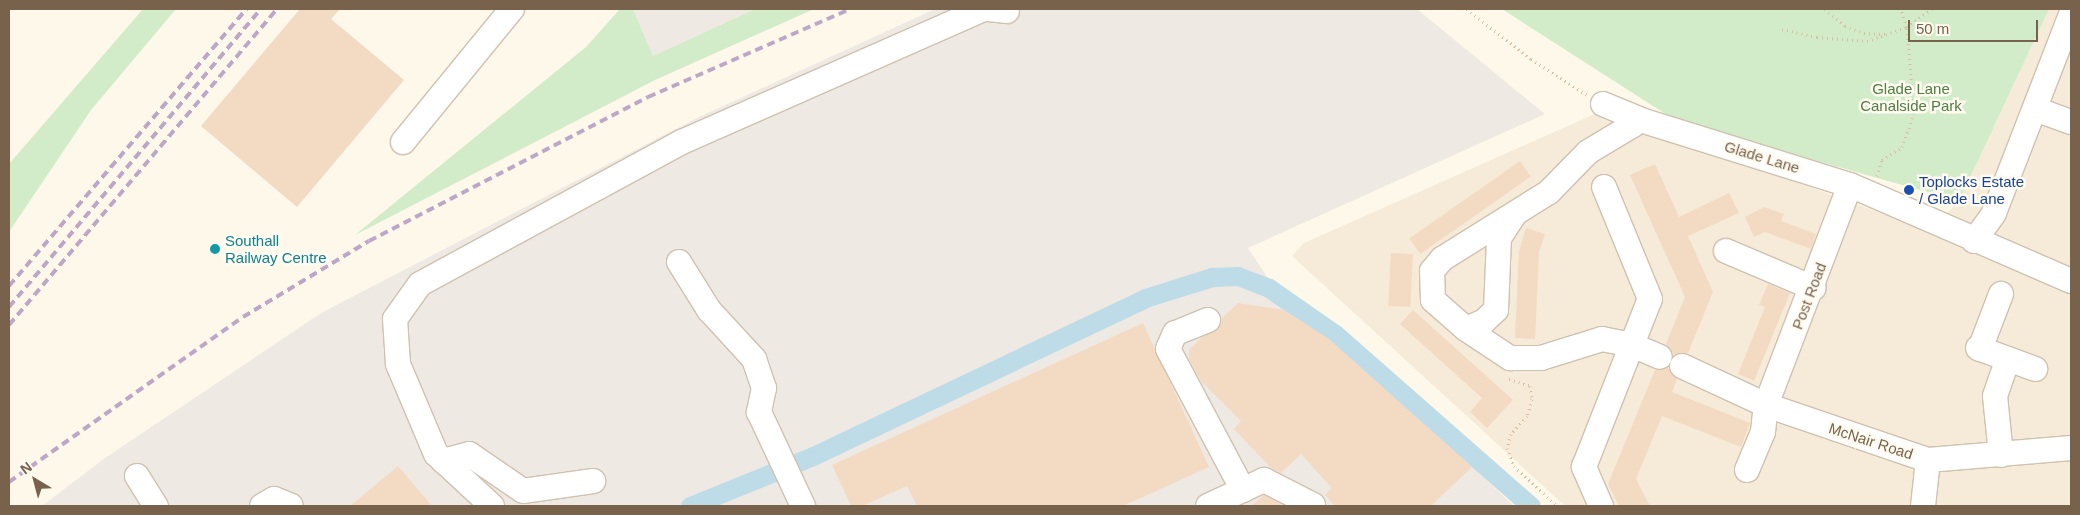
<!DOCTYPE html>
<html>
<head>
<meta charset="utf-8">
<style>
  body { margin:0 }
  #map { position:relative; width:2080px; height:515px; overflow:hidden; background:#fdf8ea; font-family:Helvetica,sans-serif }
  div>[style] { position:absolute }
  .residential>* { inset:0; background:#f5ebd8 }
  .industrial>* { inset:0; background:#eeeae3 }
  .green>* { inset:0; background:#d2ebc8 }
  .canal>* { height:19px; margin:-9.5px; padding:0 9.5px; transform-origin:9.5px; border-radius:9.5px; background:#bedce7 }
  .building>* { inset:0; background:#f2dbc2; transform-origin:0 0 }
  .path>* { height:3px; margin-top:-1.5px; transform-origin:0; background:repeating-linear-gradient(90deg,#d8bfa4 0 1px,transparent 0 5px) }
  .roads { filter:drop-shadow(1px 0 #d0c1af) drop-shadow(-1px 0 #d0c1af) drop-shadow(0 1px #d0c1af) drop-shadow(0 -1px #d0c1af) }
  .minor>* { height:24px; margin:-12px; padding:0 12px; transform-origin:12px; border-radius:12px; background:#fff }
  .rail>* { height:4px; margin-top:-2px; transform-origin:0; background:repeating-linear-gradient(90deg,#bda7c8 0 8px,transparent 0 13px) }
  .dots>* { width:14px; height:14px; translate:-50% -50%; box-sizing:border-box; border:2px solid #fffbf1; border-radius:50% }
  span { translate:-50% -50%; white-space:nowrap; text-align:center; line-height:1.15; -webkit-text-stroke:5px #fffbf1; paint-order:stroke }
  .park-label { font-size:15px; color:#4e7e44 }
  .street-label { font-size:15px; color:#79624c }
  .transit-label { font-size:15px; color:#164399 }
  .left { translate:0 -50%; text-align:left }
  .culture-label { font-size:15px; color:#0d838f }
  .frame { position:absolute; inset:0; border:10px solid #79624c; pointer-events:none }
  .north { position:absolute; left:10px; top:455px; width:50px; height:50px; -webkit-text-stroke:4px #fffbf1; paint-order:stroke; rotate:323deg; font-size:14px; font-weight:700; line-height:20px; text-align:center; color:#79624c }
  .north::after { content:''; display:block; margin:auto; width:18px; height:22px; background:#79624c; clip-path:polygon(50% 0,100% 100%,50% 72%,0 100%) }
  .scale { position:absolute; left:1908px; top:20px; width:130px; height:22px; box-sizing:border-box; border:2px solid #79624c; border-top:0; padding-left:6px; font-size:15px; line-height:18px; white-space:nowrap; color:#79624c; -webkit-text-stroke:4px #fffbf1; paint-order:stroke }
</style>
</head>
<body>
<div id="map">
  <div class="residential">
    <i style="clip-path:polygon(2049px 9px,2071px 9px,2071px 506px,1565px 506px,1292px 256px,1304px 243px,1597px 113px,1681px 140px,1930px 231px,1959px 201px)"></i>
  </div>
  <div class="industrial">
    <i style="clip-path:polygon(633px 9px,755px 9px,653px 56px)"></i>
    <i style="clip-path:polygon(935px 9px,1417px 9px,1545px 114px,1248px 248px,1287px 307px,1341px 343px,1514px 506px,42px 506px,105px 458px,321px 313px,699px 117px)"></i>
  </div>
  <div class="green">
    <i style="clip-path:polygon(143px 9px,176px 9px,91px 110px,9px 232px,9px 164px)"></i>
    <i style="clip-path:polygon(620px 9px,633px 9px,653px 56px,755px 9px,814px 9px,655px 80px,355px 235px,586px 47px)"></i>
    <i style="clip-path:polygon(1502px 9px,2049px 9px,1959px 201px,1678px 122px)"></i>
  </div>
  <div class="canal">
    <i style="left:690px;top:506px;width:133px;rotate:-22.1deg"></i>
    <i style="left:813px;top:456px;width:368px;rotate:-25.4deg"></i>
    <i style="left:1145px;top:298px;width:70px;rotate:-17.4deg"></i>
    <i style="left:1212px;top:277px;width:26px;rotate:-2deg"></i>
    <i style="left:1238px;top:276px;width:33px;rotate:21deg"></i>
    <i style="left:1269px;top:288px;width:80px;rotate:34.9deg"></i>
    <i style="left:1335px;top:334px;width:261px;rotate:41.3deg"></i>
  </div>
  <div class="building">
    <i style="clip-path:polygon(300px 9px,340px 9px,331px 19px,404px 80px,297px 207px,201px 126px)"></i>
    <i style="left:1520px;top:161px;width:19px;height:135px;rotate:55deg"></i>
    <i style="clip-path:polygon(1655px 164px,1679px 217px,1729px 193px,1739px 213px,1688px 236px,1713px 292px,1688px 353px,1674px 355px,1666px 344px,1685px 297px,1630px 175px)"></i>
    <i style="clip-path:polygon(1764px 207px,1784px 214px,1781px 221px,1816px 234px,1811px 249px,1765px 232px,1754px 237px,1745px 217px)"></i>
    <i style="clip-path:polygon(1526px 228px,1545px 234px,1539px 252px,1535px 339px,1515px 338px,1519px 251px)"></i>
    <i style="left:1391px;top:253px;width:22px;height:53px;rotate:3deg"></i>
    <i style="clip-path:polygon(1768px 284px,1790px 293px,1754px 381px,1738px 374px,1765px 307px,1759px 305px)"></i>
    <i style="clip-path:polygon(1238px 303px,1284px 310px,1329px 339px,1472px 467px,1431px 506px,1335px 506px,1325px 495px,1332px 488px,1301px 454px,1281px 473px,1271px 468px,1234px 429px,1241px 421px,1201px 381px,1189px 359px,1189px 350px,1202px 337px,1218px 329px,1221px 319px)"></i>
    <i style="clip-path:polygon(1413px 310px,1513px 400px,1487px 428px,1470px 412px,1482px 398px,1400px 324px)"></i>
    <i style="clip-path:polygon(1143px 323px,1209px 467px,1123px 506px,917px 506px,907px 486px,862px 506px,851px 506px,832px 465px)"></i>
    <i style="clip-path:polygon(1668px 368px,1677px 379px,1672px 392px,1750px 423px,1741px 447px,1662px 416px,1636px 479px,1650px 506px,1619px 506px,1608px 484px,1655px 370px)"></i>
    <i style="clip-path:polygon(398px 466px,432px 506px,350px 506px)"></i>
    <i style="clip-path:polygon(1264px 495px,1282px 505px,1284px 506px,1251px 506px)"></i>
  </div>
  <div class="path">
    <i style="left:1467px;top:9px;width:81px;rotate:38deg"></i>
    <i style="left:1531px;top:59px;width:67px;rotate:32.7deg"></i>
    <i style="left:1825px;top:9px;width:26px;rotate:40deg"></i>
    <i style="left:1845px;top:26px;width:20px;rotate:20deg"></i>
    <i style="left:1864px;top:33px;width:21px;rotate:3deg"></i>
    <i style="left:1782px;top:29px;width:36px;rotate:13deg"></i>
    <i style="left:1817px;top:37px;width:50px;rotate:4.6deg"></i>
    <i style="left:1867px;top:41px;width:42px;rotate:-19.3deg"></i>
    <i style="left:1907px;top:27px;width:31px;rotate:-36deg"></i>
    <i style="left:1877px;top:176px;width:17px;rotate:-73deg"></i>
    <i style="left:1882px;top:160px;width:24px;rotate:-33deg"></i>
    <i style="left:1902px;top:147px;width:35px;rotate:-70deg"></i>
    <i style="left:1914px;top:114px;width:87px;rotate:-94.6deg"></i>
    <i style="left:1907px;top:27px;width:19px;rotate:-108deg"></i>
    <i style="left:1509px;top:379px;width:22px;rotate:18deg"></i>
    <i style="left:1530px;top:386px;width:13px;rotate:81deg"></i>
    <i style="left:1532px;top:399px;width:18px;rotate:106deg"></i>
    <i style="left:1527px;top:416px;width:24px;rotate:132deg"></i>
    <i style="left:1511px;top:434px;width:15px;rotate:106deg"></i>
    <i style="left:1507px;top:448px;width:19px;rotate:69deg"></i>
    <i style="left:1514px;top:466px;width:59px;rotate:42.9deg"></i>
  </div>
  <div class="roads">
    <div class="minor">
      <i style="left:988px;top:9px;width:19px;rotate:6deg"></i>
      <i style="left:1603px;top:104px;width:44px;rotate:22.5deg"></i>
      <i style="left:1644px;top:121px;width:216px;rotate:17.3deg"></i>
      <i style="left:1850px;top:185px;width:241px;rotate:23.5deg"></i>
      <i style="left:2035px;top:109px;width:38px;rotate:20deg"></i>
      <i style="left:403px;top:142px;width:172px;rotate:-50.7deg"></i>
      <i style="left:1514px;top:215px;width:27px;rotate:123deg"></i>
      <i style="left:1499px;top:238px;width:72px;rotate:92.4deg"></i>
      <i style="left:1496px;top:310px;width:18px;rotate:137deg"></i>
      <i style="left:1483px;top:322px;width:18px;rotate:158deg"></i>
      <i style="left:1466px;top:329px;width:44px;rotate:-138.7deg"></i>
      <i style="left:1433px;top:300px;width:29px;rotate:-92deg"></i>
      <i style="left:1432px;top:271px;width:16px;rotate:-50deg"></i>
      <i style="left:1442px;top:259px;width:126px;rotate:-32.1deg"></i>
      <i style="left:1549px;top:192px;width:56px;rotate:-45.7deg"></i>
      <i style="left:1588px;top:152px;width:52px;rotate:-31deg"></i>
      <i style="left:1633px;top:125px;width:7px;rotate:-63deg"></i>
      <i style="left:1974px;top:241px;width:34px;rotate:-54deg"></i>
      <i style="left:1994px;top:213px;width:213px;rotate:-68.8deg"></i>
      <i style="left:1726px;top:251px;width:95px;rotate:23deg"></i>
      <i style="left:679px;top:262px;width:57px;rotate:58deg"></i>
      <i style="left:709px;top:310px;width:67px;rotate:47.4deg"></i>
      <i style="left:754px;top:359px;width:31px;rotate:71deg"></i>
      <i style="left:764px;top:388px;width:25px;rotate:102deg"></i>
      <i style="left:759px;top:412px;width:104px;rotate:64.9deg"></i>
      <i style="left:1208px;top:320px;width:35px;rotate:158deg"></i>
      <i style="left:1175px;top:333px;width:17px;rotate:114deg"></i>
      <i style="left:1168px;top:349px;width:160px;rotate:62deg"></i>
      <i style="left:1466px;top:329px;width:53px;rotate:33.4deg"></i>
      <i style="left:1510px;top:358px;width:31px"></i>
      <i style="left:1541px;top:358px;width:64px;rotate:-17.3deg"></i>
      <i style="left:1602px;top:339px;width:31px;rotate:11deg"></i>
      <i style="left:1632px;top:345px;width:30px;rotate:23deg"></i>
      <i style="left:1978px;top:348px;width:61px;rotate:20.2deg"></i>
      <i style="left:1980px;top:349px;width:59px;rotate:-69.1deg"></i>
      <i style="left:1682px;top:366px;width:93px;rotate:24.9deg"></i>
      <i style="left:1766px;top:405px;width:171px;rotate:18.8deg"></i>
      <i style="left:1928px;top:460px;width:144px;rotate:-4.8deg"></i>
      <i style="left:2001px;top:455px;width:59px;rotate:-95.8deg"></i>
      <i style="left:1995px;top:396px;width:39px;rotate:-71deg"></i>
      <i style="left:443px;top:461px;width:27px;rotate:-15deg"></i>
      <i style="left:469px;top:454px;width:65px;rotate:34.4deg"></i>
      <i style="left:523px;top:491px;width:71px;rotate:-8.1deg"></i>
      <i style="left:1747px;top:470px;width:41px;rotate:-67.2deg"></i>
      <i style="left:1763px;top:432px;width:27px;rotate:-84deg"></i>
      <i style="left:1766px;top:405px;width:235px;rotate:-69.1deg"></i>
      <i style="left:137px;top:476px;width:36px;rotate:58deg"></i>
      <i style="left:262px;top:506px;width:14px;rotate:-30deg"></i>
      <i style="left:274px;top:499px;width:18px;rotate:22deg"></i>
      <i style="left:492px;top:506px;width:76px;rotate:-137.1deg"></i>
      <i style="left:436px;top:454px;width:98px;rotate:-112.9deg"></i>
      <i style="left:398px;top:364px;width:45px;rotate:-93.8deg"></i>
      <i style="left:395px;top:319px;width:43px;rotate:-54.5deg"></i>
      <i style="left:420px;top:284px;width:298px;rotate:-28.5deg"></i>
      <i style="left:682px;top:142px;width:330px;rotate:-23.8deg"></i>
      <i style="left:1208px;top:506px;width:62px;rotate:-24.9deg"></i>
      <i style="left:1264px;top:480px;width:55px;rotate:27deg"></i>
      <i style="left:1601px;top:506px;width:43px;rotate:-113.6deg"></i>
      <i style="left:1584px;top:467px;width:180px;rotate:-68.6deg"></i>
      <i style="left:1650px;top:299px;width:121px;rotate:-112.3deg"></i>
      <i style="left:1923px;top:506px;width:46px;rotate:-83.8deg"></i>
    </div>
  </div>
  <div class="rail">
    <i style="left:9px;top:286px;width:365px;rotate:-49.4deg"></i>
    <i style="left:9px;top:307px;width:390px;rotate:-49.8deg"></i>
    <i style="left:9px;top:325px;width:414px;rotate:-49.7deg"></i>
    <i style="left:9px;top:482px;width:286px;rotate:-35.2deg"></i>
    <i style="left:243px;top:317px;width:147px;rotate:-31.1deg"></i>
    <i style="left:369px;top:241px;width:314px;rotate:-27.3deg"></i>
    <i style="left:648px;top:97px;width:220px;rotate:-23.5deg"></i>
  </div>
  <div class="dots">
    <i style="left:1909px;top:190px;background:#1a4fb4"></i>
    <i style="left:215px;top:249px;background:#0f9aa8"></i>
  </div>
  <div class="park-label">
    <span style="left:1911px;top:97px">Glade Lane<br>Canalside Park</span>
  </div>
  <div class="street-label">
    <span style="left:1762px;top:157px;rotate:17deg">Glade Lane</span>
    <span style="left:1809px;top:296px;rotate:-69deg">Post Road</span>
    <span style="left:1871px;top:441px;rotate:18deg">McNair Road</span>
  </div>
  <div class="transit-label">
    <span class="left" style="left:1919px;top:190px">Toplocks Estate<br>/ Glade Lane</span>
  </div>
  <div class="culture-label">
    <span class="left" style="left:225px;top:249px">Southall<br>Railway Centre</span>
  </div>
  <div class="frame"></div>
  <div class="north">N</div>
  <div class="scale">50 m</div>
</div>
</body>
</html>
